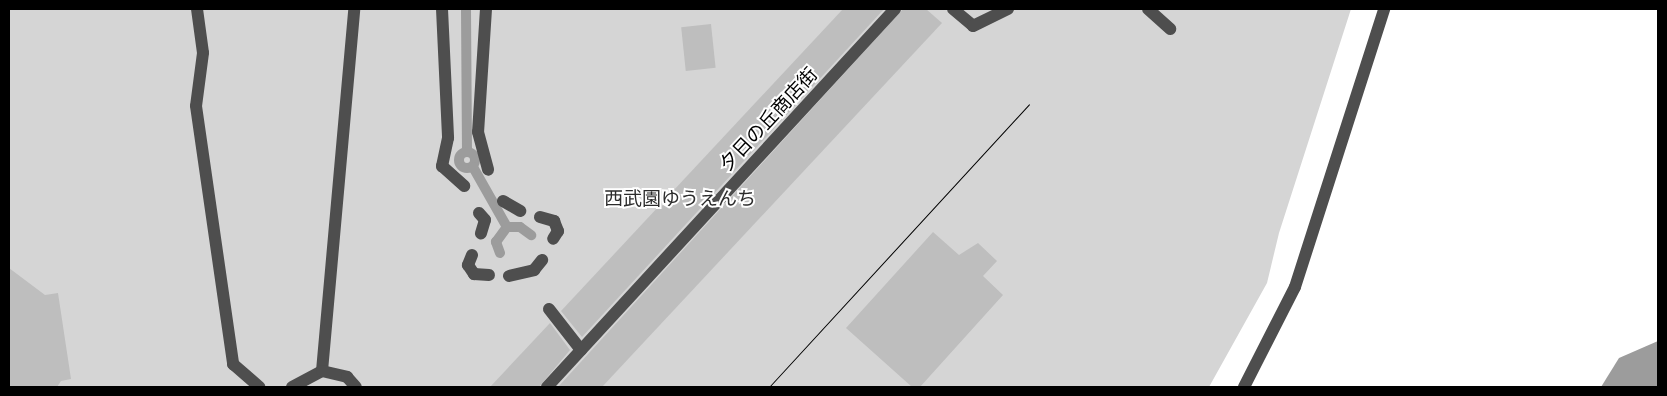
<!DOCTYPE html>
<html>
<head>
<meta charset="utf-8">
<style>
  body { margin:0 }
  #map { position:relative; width:1667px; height:396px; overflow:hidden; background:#fff; font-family:"Titillium Web","Noto Sans JP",sans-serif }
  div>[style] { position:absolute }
  .green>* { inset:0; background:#d5d5d5 }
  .water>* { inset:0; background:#9c9c9c }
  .stream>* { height:10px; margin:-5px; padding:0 5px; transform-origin:5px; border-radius:5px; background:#9c9c9c }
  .stream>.ring { margin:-5px; padding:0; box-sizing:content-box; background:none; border:10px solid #9c9c9c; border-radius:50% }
  .building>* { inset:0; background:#bebebe; transform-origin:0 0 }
  .minor>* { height:12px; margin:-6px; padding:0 6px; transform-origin:6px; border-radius:6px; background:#4e4e4e }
  .tram>* { height:1px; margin:-0.5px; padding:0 0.5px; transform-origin:0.5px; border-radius:0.5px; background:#000 }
  span { translate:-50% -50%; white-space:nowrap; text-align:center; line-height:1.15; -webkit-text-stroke:4px #fff; paint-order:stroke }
  .street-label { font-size:19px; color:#000 }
  .park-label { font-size:19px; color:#2c2c2c }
  .frame { position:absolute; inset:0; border:10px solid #000; pointer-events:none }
</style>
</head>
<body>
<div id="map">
  <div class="green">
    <i style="clip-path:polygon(9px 9px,1351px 9px,1279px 233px,1267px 283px,1209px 387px,9px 387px)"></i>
  </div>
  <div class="water">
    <i style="clip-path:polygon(1658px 341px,1658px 387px,1601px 387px,1619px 358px)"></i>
  </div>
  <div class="stream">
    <i style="left:466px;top:9px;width:142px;rotate:89.6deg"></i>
    <i class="ring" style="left:459px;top:152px;width:6px;height:6px"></i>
    <i style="left:473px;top:167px;width:69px;rotate:60.5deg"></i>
    <i style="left:500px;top:253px;width:12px;rotate:-110deg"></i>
    <i style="left:496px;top:242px;width:19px;rotate:-54deg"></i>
    <i style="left:507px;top:227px;width:13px"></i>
    <i style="left:520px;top:227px;width:14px;rotate:36deg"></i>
  </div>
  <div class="building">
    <i style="clip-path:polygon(843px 9px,884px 9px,582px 337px,561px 311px)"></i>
    <i style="clip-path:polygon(903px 9px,926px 9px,942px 23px,602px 387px,558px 387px)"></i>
    <i style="left:711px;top:24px;width:44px;height:30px;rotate:84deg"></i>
    <i style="clip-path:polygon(933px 232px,959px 255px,978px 243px,997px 261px,983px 276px,1003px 295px,920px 387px,912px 387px,846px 328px)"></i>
    <i style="clip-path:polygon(9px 268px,45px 295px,58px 293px,71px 379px,61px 381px,57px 387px,9px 387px)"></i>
    <i style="clip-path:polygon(550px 323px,570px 350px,539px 387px,490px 387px)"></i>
  </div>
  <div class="minor">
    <i style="left:197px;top:9px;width:44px;rotate:82.2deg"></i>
    <i style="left:203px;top:53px;width:53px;rotate:97.5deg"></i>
    <i style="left:196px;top:106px;width:261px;rotate:81.8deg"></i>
    <i style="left:233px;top:364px;width:35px;rotate:41deg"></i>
    <i style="left:442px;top:9px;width:129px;rotate:87.3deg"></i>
    <i style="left:448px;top:138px;width:29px;rotate:102deg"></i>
    <i style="left:442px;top:166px;width:30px;rotate:42deg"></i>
    <i style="left:486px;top:9px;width:123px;rotate:93.7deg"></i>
    <i style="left:478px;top:132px;width:39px;rotate:75deg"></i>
    <i style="left:953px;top:9px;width:26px;rotate:40deg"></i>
    <i style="left:973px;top:26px;width:39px;rotate:-26deg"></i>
    <i style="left:1148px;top:9px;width:30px;rotate:42deg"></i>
    <i style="left:503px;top:201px;width:20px;rotate:30deg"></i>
    <i style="left:479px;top:213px;width:9px;rotate:49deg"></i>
    <i style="left:485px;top:220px;width:14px;rotate:107deg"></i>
    <i style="left:540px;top:217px;width:15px;rotate:16deg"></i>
    <i style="left:554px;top:221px;width:11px;rotate:68deg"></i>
    <i style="left:558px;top:231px;width:9px;rotate:122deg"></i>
    <i style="left:472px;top:255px;width:11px;rotate:112deg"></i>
    <i style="left:468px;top:265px;width:11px;rotate:56deg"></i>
    <i style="left:474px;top:274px;width:15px;rotate:4deg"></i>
    <i style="left:509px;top:276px;width:26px;rotate:-13deg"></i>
    <i style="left:534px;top:270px;width:13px;rotate:-51deg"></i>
    <i style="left:549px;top:309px;width:52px;rotate:52deg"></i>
    <i style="left:322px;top:371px;width:363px;rotate:-84.9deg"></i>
    <i style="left:292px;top:387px;width:34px;rotate:-28deg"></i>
    <i style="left:322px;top:371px;width:26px;rotate:13deg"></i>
    <i style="left:347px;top:377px;width:13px;rotate:48deg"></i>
    <i style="left:547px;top:387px;width:514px;rotate:-47.37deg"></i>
    <i style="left:1244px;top:387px;width:112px;rotate:-63deg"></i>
    <i style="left:1295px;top:287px;width:292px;rotate:-72.2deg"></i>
  </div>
  <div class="tram">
    <i style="left:769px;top:387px;width:384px;rotate:-47.4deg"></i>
  </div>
  <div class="street-label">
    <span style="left:768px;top:119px;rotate:-47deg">夕日の丘商店街</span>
  </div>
  <div class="park-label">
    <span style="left:680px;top:198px">西武園ゆうえんち</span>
  </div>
  <div class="frame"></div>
</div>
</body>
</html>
